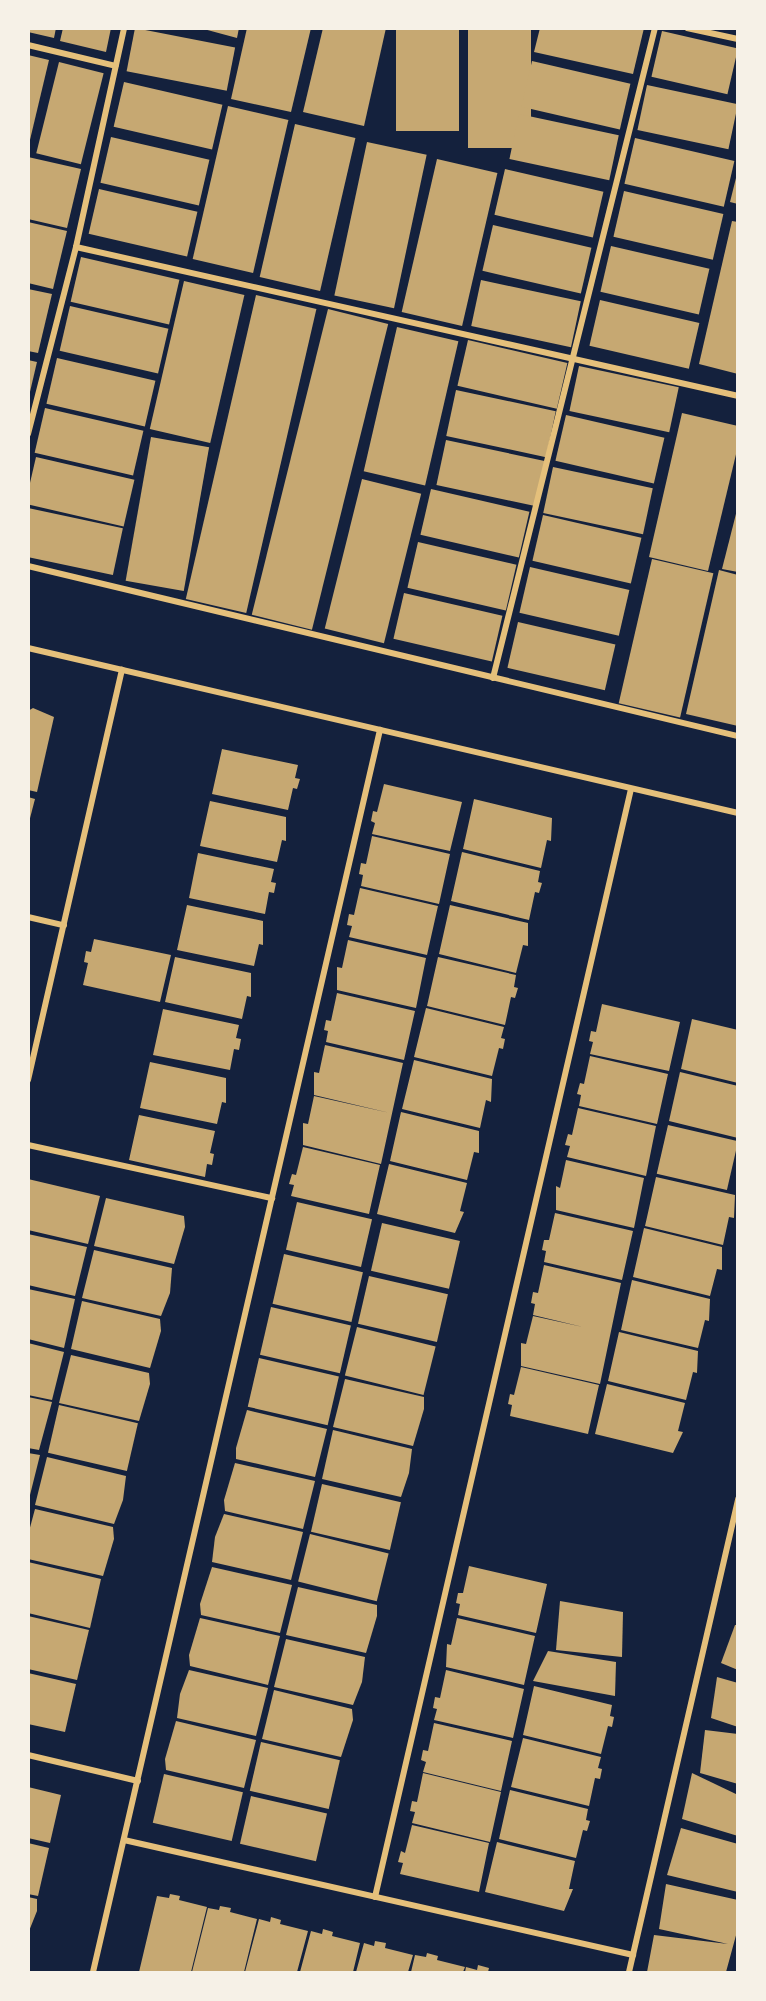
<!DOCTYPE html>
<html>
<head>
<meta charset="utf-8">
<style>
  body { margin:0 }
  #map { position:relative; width:766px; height:2001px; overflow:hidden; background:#14213d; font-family:"Nunito Sans",sans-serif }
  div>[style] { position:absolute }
  .building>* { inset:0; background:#c6a872; transform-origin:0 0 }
  .minor>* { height:6px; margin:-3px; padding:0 3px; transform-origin:3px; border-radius:3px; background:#e5c07b }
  span { translate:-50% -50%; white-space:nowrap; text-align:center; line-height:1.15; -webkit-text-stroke:4.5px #f6f1e7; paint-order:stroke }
  .frame { position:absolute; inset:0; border:30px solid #f6f1e7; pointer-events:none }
</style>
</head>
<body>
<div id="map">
  <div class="building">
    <i style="clip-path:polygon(28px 28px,56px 28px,54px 38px,28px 32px)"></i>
    <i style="clip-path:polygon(63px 28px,111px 28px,106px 52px,60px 41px)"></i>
    <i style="left:135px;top:28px;width:102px;height:44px;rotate:11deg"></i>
    <i style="clip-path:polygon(200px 28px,239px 28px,237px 38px)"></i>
    <i style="clip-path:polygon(247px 28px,311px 28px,291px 112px,231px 99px)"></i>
    <i style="clip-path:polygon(323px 28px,386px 28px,364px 126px,303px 112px)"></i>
    <i style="left:396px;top:28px;width:63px;height:103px"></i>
    <i style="left:468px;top:28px;width:63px;height:120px"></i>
    <i style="clip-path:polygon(540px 28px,644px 28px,633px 74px,534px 52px)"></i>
    <i style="left:662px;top:31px;width:78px;height:47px;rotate:13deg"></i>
    <i style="clip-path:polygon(28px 55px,49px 60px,29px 144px,28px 144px)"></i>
    <i style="left:532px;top:61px;width:101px;height:47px;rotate:13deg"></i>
    <i style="left:59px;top:62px;width:46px;height:94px;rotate:14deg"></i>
    <i style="left:124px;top:82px;width:101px;height:46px;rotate:13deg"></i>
    <i style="left:647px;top:85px;width:93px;height:46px;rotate:12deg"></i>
    <i style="left:228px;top:106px;width:62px;height:157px;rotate:13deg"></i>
    <i style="left:519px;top:114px;width:102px;height:46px;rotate:12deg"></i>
    <i style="left:295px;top:124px;width:62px;height:157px;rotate:13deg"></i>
    <i style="left:111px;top:137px;width:101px;height:47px;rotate:13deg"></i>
    <i style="left:635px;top:138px;width:102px;height:47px;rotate:13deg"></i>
    <i style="left:367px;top:142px;width:61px;height:157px;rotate:12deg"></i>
    <i style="clip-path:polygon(28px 157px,81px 169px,67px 228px,28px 219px)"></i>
    <i style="left:437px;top:159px;width:62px;height:157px;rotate:13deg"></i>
    <i style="left:505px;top:169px;width:101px;height:47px;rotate:13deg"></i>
    <i style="clip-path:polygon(737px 174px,738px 174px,738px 204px,730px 202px)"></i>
    <i style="left:99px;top:189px;width:101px;height:46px;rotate:13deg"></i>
    <i style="left:624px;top:191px;width:102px;height:47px;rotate:13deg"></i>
    <i style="clip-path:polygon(732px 221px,738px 222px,738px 374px,699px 364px)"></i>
    <i style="clip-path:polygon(28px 222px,67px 231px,53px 289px,28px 283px)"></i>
    <i style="left:493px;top:225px;width:101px;height:47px;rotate:13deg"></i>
    <i style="left:611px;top:246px;width:101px;height:47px;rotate:13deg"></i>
    <i style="left:81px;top:257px;width:101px;height:46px;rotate:13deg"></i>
    <i style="left:481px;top:280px;width:102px;height:47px;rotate:12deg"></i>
    <i style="left:184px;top:281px;width:62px;height:152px;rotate:13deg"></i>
    <i style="clip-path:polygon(28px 289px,52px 294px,38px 353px,28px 351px)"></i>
    <i style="left:256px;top:295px;width:62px;height:312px;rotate:13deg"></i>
    <i style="left:600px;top:300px;width:102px;height:47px;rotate:13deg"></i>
    <i style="left:70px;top:306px;width:101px;height:46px;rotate:13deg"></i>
    <i style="left:328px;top:309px;width:62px;height:315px;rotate:14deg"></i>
    <i style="left:397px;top:327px;width:63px;height:148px;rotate:13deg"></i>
    <i style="left:468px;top:340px;width:102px;height:47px;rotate:13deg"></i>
    <i style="left:57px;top:358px;width:101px;height:47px;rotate:13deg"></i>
    <i style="clip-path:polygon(28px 360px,37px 362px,29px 396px,28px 396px)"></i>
    <i style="left:579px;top:366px;width:102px;height:46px;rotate:12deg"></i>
    <i style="left:456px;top:390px;width:102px;height:47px;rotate:12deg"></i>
    <i style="left:45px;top:408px;width:101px;height:46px;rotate:13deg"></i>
    <i style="clip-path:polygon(682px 413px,738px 426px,738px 446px,708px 571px,649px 557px)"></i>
    <i style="left:566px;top:415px;width:101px;height:47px;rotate:13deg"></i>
    <i style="left:151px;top:437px;width:59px;height:146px;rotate:10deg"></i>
    <i style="left:446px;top:440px;width:102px;height:46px;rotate:12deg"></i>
    <i style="left:36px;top:457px;width:101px;height:48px;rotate:13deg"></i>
    <i style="left:553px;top:467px;width:102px;height:47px;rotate:12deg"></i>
    <i style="left:362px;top:479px;width:61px;height:154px;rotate:14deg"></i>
    <i style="left:431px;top:489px;width:101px;height:47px;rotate:13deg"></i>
    <i style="clip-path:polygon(738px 506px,738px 572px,722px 569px)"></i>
    <i style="left:28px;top:508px;width:97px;height:48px;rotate:12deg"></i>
    <i style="left:543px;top:515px;width:101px;height:47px;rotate:13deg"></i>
    <i style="left:418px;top:542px;width:101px;height:47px;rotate:13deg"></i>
    <i style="left:652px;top:559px;width:63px;height:148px;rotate:13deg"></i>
    <i style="left:530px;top:567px;width:102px;height:47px;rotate:13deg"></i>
    <i style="clip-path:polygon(719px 570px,738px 575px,738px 726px,686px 714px)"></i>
    <i style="left:404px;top:593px;width:101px;height:47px;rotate:13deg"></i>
    <i style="left:518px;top:622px;width:100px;height:47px;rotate:13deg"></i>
    <i style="clip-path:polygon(33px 708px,54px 717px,37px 792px,28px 790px,28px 711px)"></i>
    <i style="clip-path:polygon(222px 749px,298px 765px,295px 778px,300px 779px,297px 789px,293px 788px,288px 810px,212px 794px)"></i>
    <i style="clip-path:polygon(384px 784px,462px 802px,450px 851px,372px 834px,375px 823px,371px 821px,373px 811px,377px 812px)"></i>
    <i style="clip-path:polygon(28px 797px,35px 799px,29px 822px,28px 822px)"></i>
    <i style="clip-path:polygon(474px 799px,552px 818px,551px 841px,547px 840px,541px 868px,463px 849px)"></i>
    <i style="clip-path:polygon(210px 801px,286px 817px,286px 841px,282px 840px,277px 862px,200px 846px)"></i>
    <i style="clip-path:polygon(372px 836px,450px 854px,439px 904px,361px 886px,363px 875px,359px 874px,361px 863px,366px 864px)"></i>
    <i style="clip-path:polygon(462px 852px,540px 871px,538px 882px,542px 883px,539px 893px,535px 892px,529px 920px,451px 901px)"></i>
    <i style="clip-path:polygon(198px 853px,274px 869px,271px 882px,276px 883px,274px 893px,269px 892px,265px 914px,189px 898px)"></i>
    <i style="clip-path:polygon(360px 888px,438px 906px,427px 955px,349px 937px,352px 926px,347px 925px,349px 914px,354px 915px)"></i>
    <i style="clip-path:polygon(187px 905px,263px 921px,263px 945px,259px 944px,254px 966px,177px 950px)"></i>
    <i style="clip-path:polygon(450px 905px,528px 923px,528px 946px,523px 945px,516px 973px,439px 954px)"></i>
    <i style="clip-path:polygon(94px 939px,171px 955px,160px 1002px,83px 985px,88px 963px,84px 962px,86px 951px,91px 952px)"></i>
    <i style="clip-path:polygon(348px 940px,426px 958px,416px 1008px,337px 990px,337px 967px,342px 968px)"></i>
    <i style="clip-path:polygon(175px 957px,251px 973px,251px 997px,247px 996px,242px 1019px,165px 1002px)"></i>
    <i style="clip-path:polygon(438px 957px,516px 975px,514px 987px,518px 988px,515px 998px,511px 997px,505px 1025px,427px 1006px)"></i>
    <i style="clip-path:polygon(337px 993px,415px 1011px,404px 1060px,326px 1042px,328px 1031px,324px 1030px,326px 1020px,331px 1021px)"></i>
    <i style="clip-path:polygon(602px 1004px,680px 1022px,669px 1071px,590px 1054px,593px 1042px,589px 1041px,591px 1031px,596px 1032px)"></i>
    <i style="clip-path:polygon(426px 1008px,504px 1027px,501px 1038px,505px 1039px,503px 1049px,499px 1048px,492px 1076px,414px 1057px)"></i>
    <i style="clip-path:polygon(163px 1009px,239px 1025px,236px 1038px,241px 1039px,239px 1050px,234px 1049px,230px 1070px,153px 1055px)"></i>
    <i style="clip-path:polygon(692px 1019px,738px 1030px,738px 1083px,681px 1069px)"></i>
    <i style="clip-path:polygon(325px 1045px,403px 1063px,381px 1164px,303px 1145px,303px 1123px,308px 1124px,314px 1096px,390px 1113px,314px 1095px,314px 1072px,319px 1073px)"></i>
    <i style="clip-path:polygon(590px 1056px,668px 1074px,657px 1124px,579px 1106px,581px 1095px,577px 1094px,580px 1083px,584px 1084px)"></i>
    <i style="clip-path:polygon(414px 1060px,492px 1079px,491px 1102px,486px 1100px,480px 1128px,402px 1109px)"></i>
    <i style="clip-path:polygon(150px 1062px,226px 1078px,226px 1103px,222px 1102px,217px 1124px,140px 1108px)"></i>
    <i style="clip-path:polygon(680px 1072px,738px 1086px,738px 1138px,669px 1121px)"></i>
    <i style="clip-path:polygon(578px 1108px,656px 1126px,646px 1176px,567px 1157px,570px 1146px,565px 1145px,568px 1134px,572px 1135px)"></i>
    <i style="clip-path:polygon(401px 1112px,479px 1131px,479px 1153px,474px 1152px,467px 1180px,390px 1161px)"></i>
    <i style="clip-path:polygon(139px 1115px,215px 1131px,210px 1153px,214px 1154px,212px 1165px,207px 1164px,205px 1177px,129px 1160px)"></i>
    <i style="left:668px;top:1125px;width:72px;height:50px;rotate:13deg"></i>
    <i style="clip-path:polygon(303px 1147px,380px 1165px,369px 1214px,291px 1196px,294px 1185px,289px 1184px,292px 1174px,296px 1175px)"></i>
    <i style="clip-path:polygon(566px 1160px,644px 1178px,634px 1228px,556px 1210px,556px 1186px,560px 1188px)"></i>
    <i style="clip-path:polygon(389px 1164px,467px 1183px,460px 1211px,464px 1212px,455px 1233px,377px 1214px)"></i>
    <i style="clip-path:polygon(656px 1177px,735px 1195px,734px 1218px,729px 1217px,723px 1245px,645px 1226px)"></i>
    <i style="clip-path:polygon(28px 1179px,100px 1196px,88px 1244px,28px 1230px)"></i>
    <i style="clip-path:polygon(106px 1198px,184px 1216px,185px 1227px,174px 1264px,94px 1246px)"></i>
    <i style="left:297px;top:1202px;width:77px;height:49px;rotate:13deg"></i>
    <i style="clip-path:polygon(555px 1213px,633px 1231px,622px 1280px,544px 1262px,546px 1251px,542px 1250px,544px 1240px,549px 1240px)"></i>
    <i style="left:382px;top:1223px;width:80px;height:49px;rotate:13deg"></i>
    <i style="clip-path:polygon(644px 1228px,722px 1247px,722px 1270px,717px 1269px,710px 1296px,633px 1277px)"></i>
    <i style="clip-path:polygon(28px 1234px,87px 1247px,75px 1296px,28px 1285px)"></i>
    <i style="clip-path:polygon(94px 1250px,172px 1268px,170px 1293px,161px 1316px,82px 1298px)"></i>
    <i style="left:284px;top:1254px;width:81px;height:51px;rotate:13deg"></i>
    <i style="clip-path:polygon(544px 1265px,621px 1283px,600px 1384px,521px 1366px,521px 1343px,526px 1344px,533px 1316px,583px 1327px,533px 1315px,535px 1304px,531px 1303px,533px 1292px,538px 1293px)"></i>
    <i style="left:369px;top:1276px;width:81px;height:49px;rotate:13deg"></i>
    <i style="clip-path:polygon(632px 1280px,710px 1299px,709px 1321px,705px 1320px,698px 1348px,621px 1330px)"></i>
    <i style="clip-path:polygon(28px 1289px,75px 1299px,64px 1348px,28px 1339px)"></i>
    <i style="clip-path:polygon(82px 1301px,160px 1319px,161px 1331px,150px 1368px,71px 1349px)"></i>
    <i style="left:271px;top:1307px;width:82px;height:49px;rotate:13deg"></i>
    <i style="left:357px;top:1327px;width:81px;height:50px;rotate:14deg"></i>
    <i style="clip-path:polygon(619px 1332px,698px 1351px,697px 1373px,693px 1372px,686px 1400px,608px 1381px)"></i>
    <i style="clip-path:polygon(28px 1343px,64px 1352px,52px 1400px,28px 1395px)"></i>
    <i style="clip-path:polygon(71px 1355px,149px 1373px,150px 1384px,139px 1421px,59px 1403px)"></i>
    <i style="left:259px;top:1358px;width:82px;height:50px;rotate:13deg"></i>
    <i style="clip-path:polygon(521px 1367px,599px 1385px,588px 1434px,510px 1416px,512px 1405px,508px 1404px,510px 1394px,514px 1395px)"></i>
    <i style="clip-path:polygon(345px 1379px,424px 1397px,424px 1409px,413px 1446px,333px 1427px)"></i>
    <i style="clip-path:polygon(607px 1384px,685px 1403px,678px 1431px,683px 1432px,673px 1453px,595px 1434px)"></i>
    <i style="clip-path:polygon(28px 1397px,52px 1402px,39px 1450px,28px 1448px)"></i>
    <i style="left:59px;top:1405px;width:81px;height:49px;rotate:13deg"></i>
    <i style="clip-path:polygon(247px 1410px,327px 1429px,315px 1477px,236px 1459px,236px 1448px)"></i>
    <i style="clip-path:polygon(333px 1430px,412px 1449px,409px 1473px,401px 1497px,322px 1479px)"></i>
    <i style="clip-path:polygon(28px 1453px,40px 1455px,29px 1499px,28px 1499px)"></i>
    <i style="clip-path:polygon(47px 1457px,126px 1476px,123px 1500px,114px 1524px,35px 1505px)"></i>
    <i style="clip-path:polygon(235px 1463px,315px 1481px,303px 1529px,225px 1511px,224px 1500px)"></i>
    <i style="left:322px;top:1484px;width:81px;height:49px;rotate:13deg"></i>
    <i style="clip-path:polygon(35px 1509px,113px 1527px,114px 1539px,103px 1576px,28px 1559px,28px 1535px)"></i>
    <i style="clip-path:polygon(224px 1514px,303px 1532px,291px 1580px,212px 1562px,215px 1537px)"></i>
    <i style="left:310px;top:1534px;width:81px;height:49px;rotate:14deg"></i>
    <i style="clip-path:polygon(28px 1562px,101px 1579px,90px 1628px,28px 1613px)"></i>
    <i style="clip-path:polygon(469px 1566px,547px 1584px,536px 1633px,458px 1615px,460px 1604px,456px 1603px,458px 1593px,463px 1593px)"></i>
    <i style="clip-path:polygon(212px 1567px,292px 1585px,280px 1633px,201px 1615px,200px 1604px)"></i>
    <i style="clip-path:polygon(298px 1587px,377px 1605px,377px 1616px,366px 1653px,286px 1635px)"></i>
    <i style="clip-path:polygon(560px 1601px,623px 1612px,622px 1657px,556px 1650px)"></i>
    <i style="clip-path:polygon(28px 1616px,89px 1630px,77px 1680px,28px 1669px)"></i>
    <i style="clip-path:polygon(200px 1618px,280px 1636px,268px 1685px,190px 1666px,189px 1655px)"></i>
    <i style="clip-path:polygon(457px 1618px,535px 1636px,524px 1685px,446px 1667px,447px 1644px,451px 1645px)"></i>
    <i style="clip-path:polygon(735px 1625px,738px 1625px,738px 1670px,721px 1663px)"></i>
    <i style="clip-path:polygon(286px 1639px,365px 1657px,362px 1682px,353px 1705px,274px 1687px)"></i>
    <i style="clip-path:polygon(548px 1651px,616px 1662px,615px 1696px,533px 1681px)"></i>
    <i style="clip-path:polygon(189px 1670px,268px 1688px,256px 1736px,177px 1718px,180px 1694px)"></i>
    <i style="clip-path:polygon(446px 1670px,524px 1689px,513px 1738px,434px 1720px,437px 1709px,433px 1708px,435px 1697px,440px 1698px)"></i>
    <i style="clip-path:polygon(28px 1673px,76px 1684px,65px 1732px,28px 1724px)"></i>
    <i style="clip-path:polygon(717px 1677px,738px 1683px,738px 1727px,711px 1718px)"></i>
    <i style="clip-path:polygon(534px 1686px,612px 1705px,610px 1716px,614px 1717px,612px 1727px,608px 1726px,601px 1754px,523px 1735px)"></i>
    <i style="clip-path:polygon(274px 1690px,352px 1709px,353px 1720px,341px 1757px,262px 1739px)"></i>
    <i style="clip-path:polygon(176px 1721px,256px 1740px,244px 1788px,166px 1770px,165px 1759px)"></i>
    <i style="clip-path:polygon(434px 1723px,512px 1741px,501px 1791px,423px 1772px,426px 1762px,421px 1760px,423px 1750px,428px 1751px)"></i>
    <i style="clip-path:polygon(705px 1730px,738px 1734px,738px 1784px,700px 1773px)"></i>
    <i style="clip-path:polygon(523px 1738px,601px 1757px,598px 1768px,602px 1769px,600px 1779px,595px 1778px,589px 1806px,511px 1787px)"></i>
    <i style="left:261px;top:1742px;width:81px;height:50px;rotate:13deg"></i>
    <i style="clip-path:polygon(423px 1773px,501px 1792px,490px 1842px,412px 1823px,415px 1812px,410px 1811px,412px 1801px,417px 1802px)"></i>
    <i style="clip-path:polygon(692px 1773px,738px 1795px,738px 1836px,682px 1819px)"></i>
    <i style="left:164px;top:1774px;width:81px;height:50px;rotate:13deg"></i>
    <i style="clip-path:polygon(28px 1787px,61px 1795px,50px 1843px,28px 1838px)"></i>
    <i style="clip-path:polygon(510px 1790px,588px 1809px,586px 1820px,590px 1821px,587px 1831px,583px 1830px,576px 1858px,499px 1839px)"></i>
    <i style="left:251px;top:1796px;width:78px;height:49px;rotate:13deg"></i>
    <i style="clip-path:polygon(412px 1825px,489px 1843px,479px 1892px,400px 1874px,403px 1863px,398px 1862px,401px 1851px,405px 1853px)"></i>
    <i style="clip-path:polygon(681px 1828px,738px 1844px,738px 1892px,667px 1875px)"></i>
    <i style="clip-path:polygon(497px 1842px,575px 1861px,569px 1889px,573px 1889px,564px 1911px,485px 1892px)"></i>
    <i style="clip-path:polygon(28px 1843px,49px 1848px,38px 1896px,28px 1894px)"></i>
    <i style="clip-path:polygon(666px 1884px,738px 1900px,738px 1928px,726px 1972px,647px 1972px,654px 1935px,728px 1944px,659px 1929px)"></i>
    <i style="clip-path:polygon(170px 1894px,180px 1896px,179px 1900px,207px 1907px,191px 1972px,139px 1972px,157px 1896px,169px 1898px)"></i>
    <i style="clip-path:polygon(28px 1897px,37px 1899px,37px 1911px,29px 1931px)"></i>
    <i style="clip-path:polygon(220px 1906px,231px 1908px,230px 1912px,257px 1919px,244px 1972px,192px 1972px,208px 1908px,219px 1910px)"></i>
    <i style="clip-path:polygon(271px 1917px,281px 1920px,280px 1924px,308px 1931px,297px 1972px,245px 1972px,259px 1919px,270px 1922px)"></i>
    <i style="clip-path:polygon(323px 1929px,333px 1932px,332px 1936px,360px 1943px,353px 1972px,300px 1972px,311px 1931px,322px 1934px)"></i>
    <i style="clip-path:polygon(375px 1941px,386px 1943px,385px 1948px,413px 1955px,408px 1972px,356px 1972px,364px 1943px,374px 1946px)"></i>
    <i style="clip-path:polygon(427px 1953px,438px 1956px,437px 1960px,465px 1967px,463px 1972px,411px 1972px,415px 1955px,426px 1957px)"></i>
    <i style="clip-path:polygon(478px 1965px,489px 1968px,488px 1972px,465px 1972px,466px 1967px,477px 1970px)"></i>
  </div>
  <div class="minor">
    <i style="left:687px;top:28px;width:52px;rotate:12.2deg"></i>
    <i style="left:28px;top:45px;width:90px;rotate:13.4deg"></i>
    <i style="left:76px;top:247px;width:679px;rotate:12.68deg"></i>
    <i style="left:28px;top:434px;width:193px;rotate:-75.6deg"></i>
    <i style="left:76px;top:247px;width:224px;rotate:-77.6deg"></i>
    <i style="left:28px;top:566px;width:730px;rotate:13.47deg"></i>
    <i style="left:28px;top:648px;width:729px;rotate:13.08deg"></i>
    <i style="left:493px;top:678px;width:670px;rotate:-76.01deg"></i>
    <i style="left:28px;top:917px;width:37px;rotate:13deg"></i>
    <i style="left:28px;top:1080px;width:421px;rotate:-77.1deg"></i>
    <i style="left:28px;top:1145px;width:250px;rotate:12.3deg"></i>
    <i style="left:28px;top:1755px;width:113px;rotate:13.3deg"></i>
    <i style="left:124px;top:1840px;width:522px;rotate:12.73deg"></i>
    <i style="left:375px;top:1897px;width:1137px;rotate:-76.99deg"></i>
    <i style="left:93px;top:1972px;width:1275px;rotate:-76.99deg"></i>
    <i style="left:629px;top:1972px;width:486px;rotate:-77deg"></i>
  </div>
  <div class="frame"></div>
</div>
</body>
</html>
